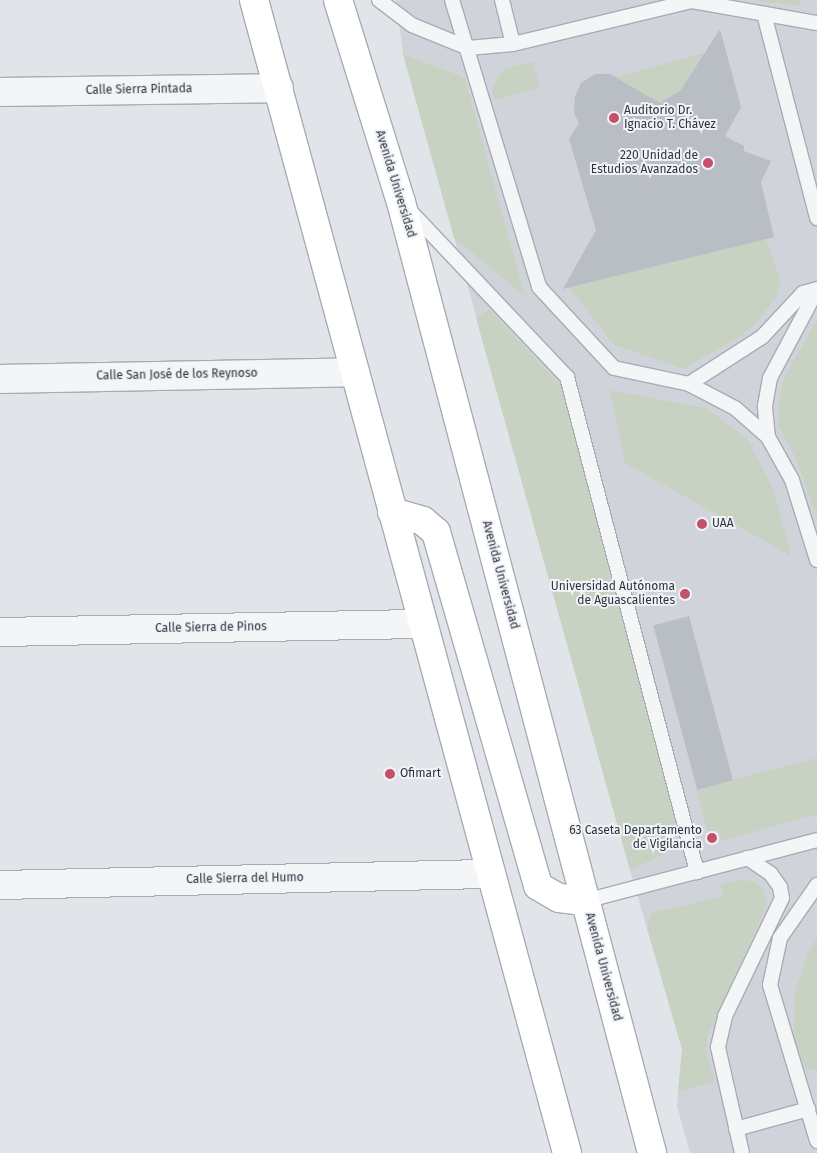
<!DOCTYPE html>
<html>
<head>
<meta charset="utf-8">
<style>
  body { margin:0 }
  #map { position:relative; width:817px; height:1153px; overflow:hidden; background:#e1e5e9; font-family:"Fira Sans",sans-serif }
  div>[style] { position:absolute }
  .built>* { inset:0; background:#d0d4da }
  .green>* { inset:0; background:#c8d2c3 }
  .building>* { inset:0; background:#b9bec5; transform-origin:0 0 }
  .roads { filter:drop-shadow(1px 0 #a7acb3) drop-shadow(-1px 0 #a7acb3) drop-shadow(0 1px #a7acb3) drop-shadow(0 -1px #a7acb3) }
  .lane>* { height:14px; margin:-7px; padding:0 7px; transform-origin:7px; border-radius:7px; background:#f4f5f7 }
  .street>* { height:28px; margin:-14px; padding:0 14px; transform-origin:14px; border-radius:14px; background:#f4f5f7 }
  .primary>* { height:28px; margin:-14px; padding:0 14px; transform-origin:14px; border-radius:14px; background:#fff }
  .dots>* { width:14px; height:14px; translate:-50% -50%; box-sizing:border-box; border:2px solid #f1f3f6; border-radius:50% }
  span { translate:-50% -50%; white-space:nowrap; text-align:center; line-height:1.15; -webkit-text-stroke:4px #f1f3f6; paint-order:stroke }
  .street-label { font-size:12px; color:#2b343f }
  .poi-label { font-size:12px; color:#2b343f }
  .left { translate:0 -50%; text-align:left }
  .right { translate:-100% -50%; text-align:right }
</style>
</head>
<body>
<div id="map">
  <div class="built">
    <i style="clip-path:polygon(396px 0,817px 0,817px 1153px,690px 1153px,677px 1106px,682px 1049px,630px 870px,403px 54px)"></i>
  </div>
  <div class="green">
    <i style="clip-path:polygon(749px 0,800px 0,799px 6px)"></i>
    <i style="clip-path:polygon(704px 53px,680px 91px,660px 103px,616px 77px)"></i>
    <i style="clip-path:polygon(403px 54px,465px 78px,525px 296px,454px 238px)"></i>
    <i style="clip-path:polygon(533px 61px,540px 88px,495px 100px,492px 90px,496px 80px,504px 70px)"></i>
    <i style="clip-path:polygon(766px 239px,781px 284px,776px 297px,758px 321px,741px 336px,683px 369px,613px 344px,569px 287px)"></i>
    <i style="clip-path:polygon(489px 309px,561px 386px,676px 825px,663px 855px,630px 870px,476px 318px)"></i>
    <i style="clip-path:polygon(817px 320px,817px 516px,795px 457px,778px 426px,778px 407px,784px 378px)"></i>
    <i style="clip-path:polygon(610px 390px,706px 408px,747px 438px,774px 491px,791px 556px,625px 463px)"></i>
    <i style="clip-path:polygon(817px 758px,817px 814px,721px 841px,718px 830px,708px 833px,696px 789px)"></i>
    <i style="clip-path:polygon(740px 880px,753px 881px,762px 888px,767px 901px,763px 914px,707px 1037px,706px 1052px,715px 1081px,678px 1092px,682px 1049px,647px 928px,651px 913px,723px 896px,720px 884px)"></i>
    <i style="clip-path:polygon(817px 938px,817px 1070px,806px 1069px,794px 1043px,794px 995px,809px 951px)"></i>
  </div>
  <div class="building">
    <i style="clip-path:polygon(720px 29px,741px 107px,725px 136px,744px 146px,744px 151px,771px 161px,761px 182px,774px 237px,563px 289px,596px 230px,569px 139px,579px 123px,574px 113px,575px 96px,581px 83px,595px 74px,610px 74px,660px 103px,680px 91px)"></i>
    <i style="left:689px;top:616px;width:170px;height:37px;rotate:75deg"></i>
  </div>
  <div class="roads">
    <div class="lane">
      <i style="left:379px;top:0;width:41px;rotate:37.1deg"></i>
      <i style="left:412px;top:25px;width:61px;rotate:22.3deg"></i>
      <i style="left:468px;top:48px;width:45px;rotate:-5.1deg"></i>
      <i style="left:513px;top:44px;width:184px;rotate:-13.5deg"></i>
      <i style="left:692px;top:1px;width:127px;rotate:10deg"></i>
      <i style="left:452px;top:0;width:300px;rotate:73.1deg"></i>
      <i style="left:539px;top:287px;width:110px;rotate:47.2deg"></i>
      <i style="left:614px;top:368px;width:77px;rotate:12deg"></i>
      <i style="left:689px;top:384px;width:52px;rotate:27.6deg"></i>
      <i style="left:735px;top:408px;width:44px;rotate:41.3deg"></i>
      <i style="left:768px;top:437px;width:49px;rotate:60.8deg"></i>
      <i style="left:792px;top:480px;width:84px;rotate:72.6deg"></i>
      <i style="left:502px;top:0;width:45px;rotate:76deg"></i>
      <i style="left:764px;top:14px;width:211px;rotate:75.4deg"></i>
      <i style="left:409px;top:210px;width:230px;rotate:46.6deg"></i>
      <i style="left:567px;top:377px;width:512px;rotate:75.28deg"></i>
      <i style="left:689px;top:384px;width:87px;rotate:-32.8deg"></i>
      <i style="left:762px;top:337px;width:60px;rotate:-47deg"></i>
      <i style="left:803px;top:293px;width:15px;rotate:-16deg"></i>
      <i style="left:768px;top:437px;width:31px;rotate:-96deg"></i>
      <i style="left:765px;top:406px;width:28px;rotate:-80deg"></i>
      <i style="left:770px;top:378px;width:100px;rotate:-61.9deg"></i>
      <i style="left:817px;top:885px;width:65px;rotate:124.9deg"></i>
      <i style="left:780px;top:938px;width:48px;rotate:102deg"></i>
      <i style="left:770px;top:985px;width:163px;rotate:73.2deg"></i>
      <i style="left:585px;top:901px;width:240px;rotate:-14.7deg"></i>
      <i style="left:736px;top:1129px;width:75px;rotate:-15.5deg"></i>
      <i style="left:742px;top:1153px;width:109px;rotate:-102.8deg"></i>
      <i style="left:718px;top:1047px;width:32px;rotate:-77deg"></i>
      <i style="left:725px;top:1016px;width:131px;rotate:-64.2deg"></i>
      <i style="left:782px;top:898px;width:11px;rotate:-100deg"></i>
      <i style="left:780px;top:887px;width:16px;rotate:-125deg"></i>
      <i style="left:771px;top:874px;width:29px;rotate:-146deg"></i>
    </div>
    <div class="street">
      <i style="left:0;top:92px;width:279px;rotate:-0.8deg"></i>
      <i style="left:0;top:379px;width:355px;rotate:-1.1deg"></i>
      <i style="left:0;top:632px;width:422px;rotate:-1.1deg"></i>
      <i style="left:0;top:885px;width:491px;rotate:-1.3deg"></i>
    </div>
    <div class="primary">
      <i style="left:254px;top:0;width:1195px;rotate:74.81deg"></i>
      <i style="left:338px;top:0;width:212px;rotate:72.7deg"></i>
      <i style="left:401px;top:202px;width:984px;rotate:75.21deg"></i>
      <i style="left:392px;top:512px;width:32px;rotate:16deg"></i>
      <i style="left:423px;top:521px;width:17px;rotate:40deg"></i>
      <i style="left:436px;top:532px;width:368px;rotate:73.9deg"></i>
      <i style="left:538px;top:886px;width:24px;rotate:30deg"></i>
      <i style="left:559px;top:898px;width:26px;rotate:7deg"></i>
    </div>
  </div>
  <div class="dots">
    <i style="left:614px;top:118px;background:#c3516a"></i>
    <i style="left:708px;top:163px;background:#c3516a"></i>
    <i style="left:702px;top:524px;background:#c3516a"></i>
    <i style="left:685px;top:594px;background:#c3516a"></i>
    <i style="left:390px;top:774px;background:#c3516a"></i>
    <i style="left:712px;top:838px;background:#c3516a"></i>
  </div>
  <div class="street-label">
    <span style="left:139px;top:90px;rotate:-1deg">Calle Sierra Pintada</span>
    <span style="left:395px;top:184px;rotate:73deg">Avenida Universidad</span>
    <span style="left:177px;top:375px;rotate:-1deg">Calle San José de los Reynoso</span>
    <span style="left:500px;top:575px;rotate:75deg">Avenida Universidad</span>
    <span style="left:211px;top:628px;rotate:-1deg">Calle Sierra de Pinos</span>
    <span style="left:245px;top:879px;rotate:-1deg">Calle Sierra del Humo</span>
    <span style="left:603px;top:967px;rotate:75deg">Avenida Universidad</span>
  </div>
  <div class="poi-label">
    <span class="left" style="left:624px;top:118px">Auditorio Dr.<br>Ignacio T. Chávez</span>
    <span class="right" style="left:698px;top:163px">220 Unidad de<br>Estudios Avanzados</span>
    <span class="left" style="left:712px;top:524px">UAA</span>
    <span class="right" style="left:675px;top:594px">Universidad Autónoma<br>de Aguascalientes</span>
    <span class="left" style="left:400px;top:774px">Ofimart</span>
    <span class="right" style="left:702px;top:838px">63 Caseta Departamento<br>de Vigilancia</span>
  </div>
</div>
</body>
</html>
